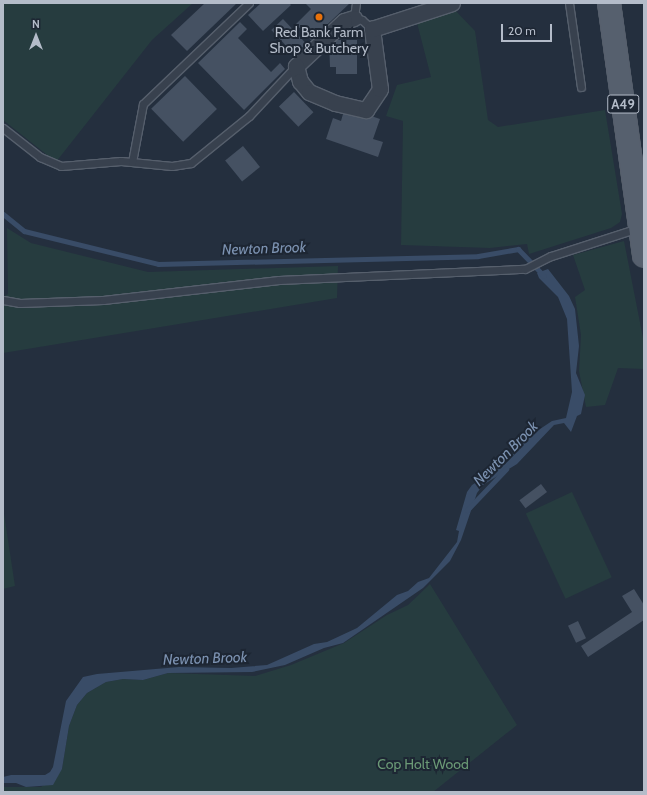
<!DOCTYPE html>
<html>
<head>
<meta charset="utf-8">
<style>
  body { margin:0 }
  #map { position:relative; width:647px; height:795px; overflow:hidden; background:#242f3e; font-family:Cabin,sans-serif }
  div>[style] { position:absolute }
  .green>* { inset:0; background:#263c3f; transform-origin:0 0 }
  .water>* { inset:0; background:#394c67 }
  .stream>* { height:5px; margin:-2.5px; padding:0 2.5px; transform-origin:2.5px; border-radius:2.5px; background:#394c67 }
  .building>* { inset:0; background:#455162; transform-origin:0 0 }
  .roads { filter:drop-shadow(1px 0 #565f6c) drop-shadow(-1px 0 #565f6c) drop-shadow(0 1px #565f6c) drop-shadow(0 -1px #565f6c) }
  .lane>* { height:7px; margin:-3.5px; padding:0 3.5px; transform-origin:3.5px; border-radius:3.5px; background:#38414e }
  .street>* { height:15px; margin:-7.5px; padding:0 7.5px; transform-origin:7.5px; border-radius:7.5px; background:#38414e }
  .primary>* { height:22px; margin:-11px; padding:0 11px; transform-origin:11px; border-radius:11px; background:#56606e }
  .dots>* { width:11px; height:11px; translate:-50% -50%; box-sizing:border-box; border:2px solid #1d2633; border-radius:50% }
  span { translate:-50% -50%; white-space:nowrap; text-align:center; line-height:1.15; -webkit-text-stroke:4px #1d2633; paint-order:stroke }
  .shield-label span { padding:1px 3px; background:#1d2633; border:1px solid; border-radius:3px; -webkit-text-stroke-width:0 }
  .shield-label { font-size:13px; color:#b4bcc9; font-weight:700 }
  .poi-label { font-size:14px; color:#b4bcc9 }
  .park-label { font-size:14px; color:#6b9a76 }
  .water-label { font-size:15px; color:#7c92b1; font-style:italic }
  .frame { position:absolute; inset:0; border:4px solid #b4bcc9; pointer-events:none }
  .north { position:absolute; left:16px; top:16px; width:40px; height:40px; -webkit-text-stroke:3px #1d2633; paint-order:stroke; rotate:0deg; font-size:11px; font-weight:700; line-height:16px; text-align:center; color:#b4bcc9 }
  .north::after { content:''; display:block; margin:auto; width:14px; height:18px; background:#b4bcc9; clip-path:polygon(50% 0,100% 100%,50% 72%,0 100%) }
  .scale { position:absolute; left:501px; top:24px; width:51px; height:18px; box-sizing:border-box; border:2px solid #b4bcc9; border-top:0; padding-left:5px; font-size:12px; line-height:14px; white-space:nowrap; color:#b4bcc9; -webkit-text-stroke:3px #1d2633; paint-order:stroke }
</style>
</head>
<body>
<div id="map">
  <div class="green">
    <i style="clip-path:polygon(3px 3px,193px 3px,152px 40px,56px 162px,3px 120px)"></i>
    <i style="clip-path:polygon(453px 8px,475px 31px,488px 120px,498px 127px,605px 110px,622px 214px,620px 222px,611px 228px,529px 254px,527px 244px,490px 248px,401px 245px,403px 121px,386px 116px,397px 85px,431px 77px,416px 19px)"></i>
    <i style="clip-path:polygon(7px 228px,31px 243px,148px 272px,338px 266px,337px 298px,3px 353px,3px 297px,8px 294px)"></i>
    <i style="clip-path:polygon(624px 241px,644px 343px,644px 369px,618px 368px,605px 405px,586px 407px,579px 371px,581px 335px,575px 297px,585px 290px,573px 255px)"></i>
    <i style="left:572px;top:492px;width:94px;height:51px;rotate:65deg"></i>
    <i style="clip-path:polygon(3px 507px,15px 586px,3px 589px)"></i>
    <i style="clip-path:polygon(430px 584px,517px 725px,433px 792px,3px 792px,3px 787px,41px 787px,62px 769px,69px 726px,77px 705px,87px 693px,106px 682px,123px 679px,143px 680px,168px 673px,255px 676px,291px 665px,344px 643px,387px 615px,408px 605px)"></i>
  </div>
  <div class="water">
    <i style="clip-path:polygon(548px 269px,569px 296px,575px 309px,579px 346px,576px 373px,585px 395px,581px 414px,577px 416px,571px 432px,564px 423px,554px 425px,517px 464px,483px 485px,477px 493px,461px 540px,450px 561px,423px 588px,343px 643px,324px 648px,285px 665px,252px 672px,168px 673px,143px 680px,123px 679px,106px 682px,87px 693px,77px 705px,69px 726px,62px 769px,53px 785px,26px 787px,16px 783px,3px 783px,3px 777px,11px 775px,45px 775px,50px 772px,53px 767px,66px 701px,83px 677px,97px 674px,179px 667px,231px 668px,267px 665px,314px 644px,327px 642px,357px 628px,397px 595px,408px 591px,418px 582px,429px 578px,457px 542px,459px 531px,456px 530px,467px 492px,472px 485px,506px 463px,528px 437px,552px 421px,566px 418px,572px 392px,567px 319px,558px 297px,539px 278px,537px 273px)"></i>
  </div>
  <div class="stream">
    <i style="left:3px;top:214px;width:27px;rotate:39deg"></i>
    <i style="left:24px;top:231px;width:138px;rotate:13.8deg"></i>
    <i style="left:158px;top:264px;width:320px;rotate:-1.4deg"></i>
    <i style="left:478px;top:256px;width:41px;rotate:-9.9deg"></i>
    <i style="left:518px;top:249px;width:37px;rotate:46deg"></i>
    <i style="left:467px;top:510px;width:57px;rotate:-46.4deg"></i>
  </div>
  <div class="building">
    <i style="clip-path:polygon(205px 3px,237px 3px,187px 51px,171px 35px)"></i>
    <i style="clip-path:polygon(261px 3px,289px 3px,291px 5px,263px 31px,248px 15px)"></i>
    <i style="clip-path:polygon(305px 3px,350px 3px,311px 40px,296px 24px,311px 9px)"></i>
    <i style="left:283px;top:19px;width:34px;height:16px;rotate:47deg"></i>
    <i style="clip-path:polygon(240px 22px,247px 29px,238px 38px,271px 72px,280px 63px,285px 69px,244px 110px,198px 63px)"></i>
    <i style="clip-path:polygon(329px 40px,357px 40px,357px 74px,336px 74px,336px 67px,330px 67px)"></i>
    <i style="left:185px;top:76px;width:46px;height:47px;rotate:46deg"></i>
    <i style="left:294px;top:92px;width:28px;height:21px;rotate:46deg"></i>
    <i style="clip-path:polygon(345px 107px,380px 119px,373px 139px,383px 142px,378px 157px,326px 139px,333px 118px,341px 121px)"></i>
    <i style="left:243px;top:146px;width:27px;height:23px;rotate:51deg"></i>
    <i style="left:541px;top:484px;width:10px;height:27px;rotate:53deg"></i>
    <i style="clip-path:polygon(634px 589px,644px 605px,644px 620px,588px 657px,581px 646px,632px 612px,622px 596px)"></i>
    <i style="left:578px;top:621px;width:19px;height:11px;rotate:65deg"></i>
  </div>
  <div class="roads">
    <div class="lane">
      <i style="left:356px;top:3px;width:15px;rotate:98deg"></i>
      <i style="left:354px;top:18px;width:8px;rotate:14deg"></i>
      <i style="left:362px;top:20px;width:13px;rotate:42deg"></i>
      <i style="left:569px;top:3px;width:85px;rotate:81.9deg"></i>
      <i style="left:3px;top:128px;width:47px;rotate:38.1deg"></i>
      <i style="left:40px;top:157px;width:23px;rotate:23deg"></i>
      <i style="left:61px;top:166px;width:60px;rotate:-4.8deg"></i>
      <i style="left:121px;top:161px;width:51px;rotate:5.6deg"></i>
      <i style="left:172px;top:166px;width:19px;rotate:-9deg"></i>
      <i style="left:191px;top:163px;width:75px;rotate:-39deg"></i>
      <i style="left:249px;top:116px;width:69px;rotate:-46.8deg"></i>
      <i style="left:132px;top:162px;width:59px;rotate:-79.3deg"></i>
      <i style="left:143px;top:104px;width:146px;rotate:-43.6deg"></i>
      <i style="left:3px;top:300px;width:17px;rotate:10deg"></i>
      <i style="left:20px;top:303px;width:83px;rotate:-2.1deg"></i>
      <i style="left:103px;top:300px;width:177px;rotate:-6.5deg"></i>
      <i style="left:279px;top:280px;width:246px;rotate:-2.6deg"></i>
      <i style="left:525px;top:269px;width:29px;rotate:-27deg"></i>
      <i style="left:551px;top:256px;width:91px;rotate:-17.8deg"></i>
    </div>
    <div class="street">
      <i style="left:354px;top:18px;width:10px;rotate:163deg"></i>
      <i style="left:344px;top:21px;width:66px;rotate:136.8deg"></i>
      <i style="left:296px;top:66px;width:16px;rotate:75deg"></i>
      <i style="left:300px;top:81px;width:14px;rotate:51deg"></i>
      <i style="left:309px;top:92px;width:28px;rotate:23deg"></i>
      <i style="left:335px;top:103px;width:32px;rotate:13deg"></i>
      <i style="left:366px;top:110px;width:25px;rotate:-56deg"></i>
      <i style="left:380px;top:89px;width:61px;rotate:-97.6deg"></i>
      <i style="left:372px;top:29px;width:84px;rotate:-18deg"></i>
    </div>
    <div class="primary">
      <i style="left:609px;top:3px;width:255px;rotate:82.1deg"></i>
    </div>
  </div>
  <div class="dots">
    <i style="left:319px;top:17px;background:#e8710a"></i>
  </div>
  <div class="shield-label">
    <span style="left:623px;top:104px">A49</span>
  </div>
  <div class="poi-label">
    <span style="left:319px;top:40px">Red Bank Farm<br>Shop &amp; Butchery</span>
  </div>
  <div class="park-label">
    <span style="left:423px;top:764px">Cop Holt Wood</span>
  </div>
  <div class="water-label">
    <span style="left:264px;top:249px;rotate:-2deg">Newton Brook</span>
    <span style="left:506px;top:454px;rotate:-45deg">Newton Brook</span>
    <span style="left:205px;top:659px;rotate:-2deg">Newton Brook</span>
  </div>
  <div class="frame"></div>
  <div class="north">N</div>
  <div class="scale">20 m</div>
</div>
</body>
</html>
